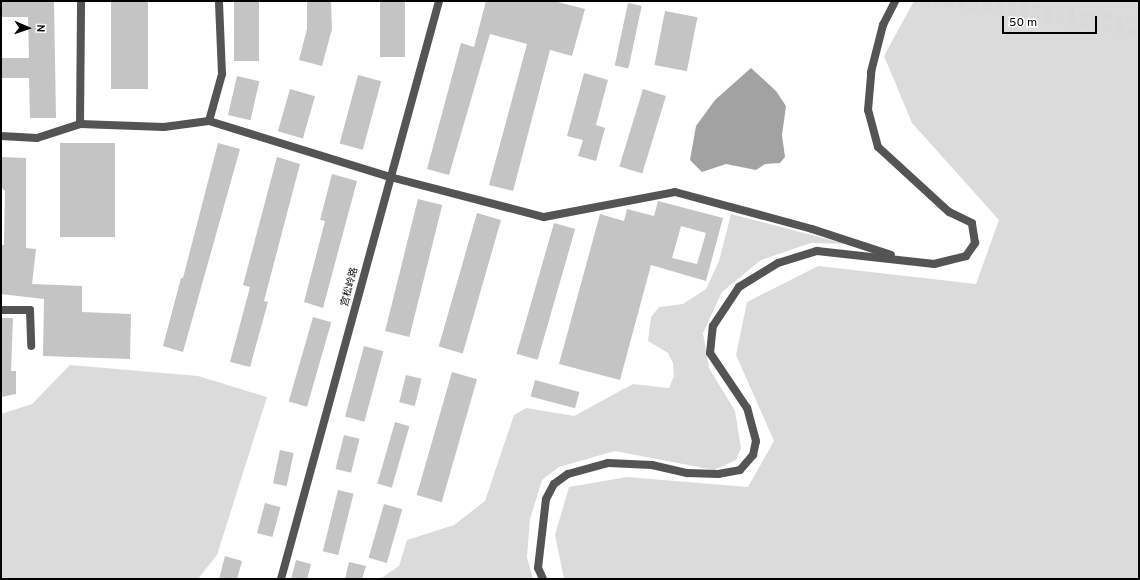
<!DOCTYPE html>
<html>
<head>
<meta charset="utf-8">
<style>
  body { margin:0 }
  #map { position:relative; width:1140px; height:580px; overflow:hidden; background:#fff; font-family:Overpass,"Noto Sans SC",sans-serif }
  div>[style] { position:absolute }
  .green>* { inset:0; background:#dbdbdb }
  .water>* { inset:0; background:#a2a2a2 }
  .building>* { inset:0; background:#c4c4c4; transform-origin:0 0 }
  .secondary-tunnel>* { height:8px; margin-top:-4px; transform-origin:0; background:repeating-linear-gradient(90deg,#d9d9d9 0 8px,transparent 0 12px) }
  .minor>* { height:8px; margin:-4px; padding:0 4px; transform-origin:4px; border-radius:4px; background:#545454 }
  .tertiary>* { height:8px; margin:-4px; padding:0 4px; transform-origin:4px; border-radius:4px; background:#545454 }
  span { translate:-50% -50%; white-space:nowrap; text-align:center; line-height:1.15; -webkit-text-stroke:3.5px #fff; paint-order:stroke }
  .street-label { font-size:10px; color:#000 }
  .frame { position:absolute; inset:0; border:2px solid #000; pointer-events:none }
  .north { position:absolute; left:8px; top:8px; width:40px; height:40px; -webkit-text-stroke:3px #fff; paint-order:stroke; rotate:92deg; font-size:11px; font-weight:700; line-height:16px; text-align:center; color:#000 }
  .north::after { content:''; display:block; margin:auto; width:14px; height:18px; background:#000; clip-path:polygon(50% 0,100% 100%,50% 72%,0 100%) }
  .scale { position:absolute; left:1002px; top:16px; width:95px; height:18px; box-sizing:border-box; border:2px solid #000; border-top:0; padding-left:5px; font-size:12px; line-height:14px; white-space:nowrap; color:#000; -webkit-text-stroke:3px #fff; paint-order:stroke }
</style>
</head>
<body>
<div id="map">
  <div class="green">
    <i style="clip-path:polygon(914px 1px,1139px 1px,1139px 579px,564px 579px,555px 535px,569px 487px,627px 477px,748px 487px,774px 441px,736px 355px,747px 302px,818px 266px,976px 284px,999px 220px,912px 123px,884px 56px)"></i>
    <i style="clip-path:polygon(731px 214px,846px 244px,811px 243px,761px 260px,722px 292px,703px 333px,709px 368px,735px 411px,741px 448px,736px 460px,714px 470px,615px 451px,559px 467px,542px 480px,530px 519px,527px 557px,533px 579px,380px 579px,399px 566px,407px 540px,454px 525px,485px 501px,514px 415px,526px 408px,574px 416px,633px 384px,669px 388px,674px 376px,673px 363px,668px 353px,648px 341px,651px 317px,659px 307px,683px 304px,706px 289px,719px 261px)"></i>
    <i style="clip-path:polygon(70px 365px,198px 376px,267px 397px,217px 555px,198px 579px,1px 579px,1px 414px,32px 404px)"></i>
  </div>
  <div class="water">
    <i style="clip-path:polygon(751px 68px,776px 91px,786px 106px,782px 135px,785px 157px,780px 163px,765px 164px,756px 170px,726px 164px,702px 172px,690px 160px,696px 126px,715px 100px)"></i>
  </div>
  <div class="building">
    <i style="clip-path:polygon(1px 1px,54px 1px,56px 118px,30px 118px,29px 78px,1px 78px,1px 58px,29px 58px,28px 17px,1px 17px)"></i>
    <i style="left:111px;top:1px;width:37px;height:88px"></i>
    <i style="left:234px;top:1px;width:25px;height:60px"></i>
    <i style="clip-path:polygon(307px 1px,331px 1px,332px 29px,322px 66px,299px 60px,307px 29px)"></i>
    <i style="left:380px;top:1px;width:25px;height:56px"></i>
    <i style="clip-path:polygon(486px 1px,554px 1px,585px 9px,572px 56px,550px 50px,513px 191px,489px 185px,527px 44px,490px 34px,449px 175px,427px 169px,461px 43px,474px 47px)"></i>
    <i style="left:628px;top:3px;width:14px;height:64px;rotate:12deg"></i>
    <i style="left:665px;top:11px;width:33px;height:55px;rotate:11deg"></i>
    <i style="clip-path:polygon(584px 73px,608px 80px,596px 125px,605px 128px,596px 161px,578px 156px,583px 140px,567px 136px)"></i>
    <i style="left:358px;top:75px;width:24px;height:71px;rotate:15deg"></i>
    <i style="left:237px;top:76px;width:23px;height:40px;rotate:13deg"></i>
    <i style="left:290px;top:89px;width:26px;height:44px;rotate:16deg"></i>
    <i style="left:643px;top:89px;width:24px;height:81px;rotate:17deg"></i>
    <i style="left:60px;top:143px;width:55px;height:94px"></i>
    <i style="clip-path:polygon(218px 143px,240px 149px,183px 352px,163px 346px,181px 278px,183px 278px)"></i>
    <i style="clip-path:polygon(1px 157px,26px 158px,26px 248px,36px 249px,32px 284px,82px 286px,82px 312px,131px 314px,130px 359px,43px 356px,44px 299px,1px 294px,1px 245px,4px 245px,5px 191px,1px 187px)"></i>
    <i style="clip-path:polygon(277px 157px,300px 164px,264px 301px,268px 302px,250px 367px,230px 362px,250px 287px,243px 285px)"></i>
    <i style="clip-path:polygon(332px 174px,357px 181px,323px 308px,304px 302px,325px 221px,320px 220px)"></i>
    <i style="left:418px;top:199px;width:25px;height:136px;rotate:14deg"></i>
    <i style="clip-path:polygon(evenodd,658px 201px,723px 218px,706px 281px,651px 265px,620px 380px,559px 364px,600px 214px,624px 221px,627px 209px,654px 216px,658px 201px,681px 226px,706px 233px,697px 264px,672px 258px,681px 226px)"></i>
    <i style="left:477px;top:213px;width:25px;height:139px;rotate:16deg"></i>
    <i style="left:554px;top:223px;width:22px;height:136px;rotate:16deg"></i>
    <i style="left:313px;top:317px;width:19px;height:88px;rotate:16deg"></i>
    <i style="clip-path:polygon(1px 318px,13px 318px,11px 371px,16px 371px,16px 394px,1px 397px)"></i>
    <i style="left:364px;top:346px;width:20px;height:73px;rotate:15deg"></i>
    <i style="left:452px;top:372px;width:26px;height:128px;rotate:16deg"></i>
    <i style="left:406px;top:375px;width:16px;height:28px;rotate:14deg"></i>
    <i style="left:535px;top:380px;width:46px;height:17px;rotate:15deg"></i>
    <i style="left:395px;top:422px;width:15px;height:64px;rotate:16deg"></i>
    <i style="left:344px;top:435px;width:16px;height:35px;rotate:14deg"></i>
    <i style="left:280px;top:450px;width:14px;height:34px;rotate:12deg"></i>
    <i style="left:338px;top:490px;width:16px;height:63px;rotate:14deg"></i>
    <i style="left:265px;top:503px;width:16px;height:31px;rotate:15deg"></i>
    <i style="left:384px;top:504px;width:19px;height:56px;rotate:16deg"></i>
    <i style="clip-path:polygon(225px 556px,242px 561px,237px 579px,219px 579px)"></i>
    <i style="clip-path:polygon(296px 560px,311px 564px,307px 579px,291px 579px)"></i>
    <i style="clip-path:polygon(349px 562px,366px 566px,362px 579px,345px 579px)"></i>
  </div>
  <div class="secondary-tunnel">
    <i style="left:922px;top:1px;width:76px;rotate:6.8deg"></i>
    <i style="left:997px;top:10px;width:144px;rotate:9.2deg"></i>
    <i style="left:984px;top:1px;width:156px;rotate:7.7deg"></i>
  </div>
  <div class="minor">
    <i style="left:209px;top:121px;width:49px;rotate:-74.5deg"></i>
    <i style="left:222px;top:74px;width:73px;rotate:-92.4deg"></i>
    <i style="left:80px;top:124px;width:123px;rotate:-89.5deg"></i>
    <i style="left:1px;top:136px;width:36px;rotate:3deg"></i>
    <i style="left:37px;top:138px;width:45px;rotate:-18deg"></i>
    <i style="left:80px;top:124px;width:84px;rotate:2deg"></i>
    <i style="left:164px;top:127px;width:45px;rotate:-7.6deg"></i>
    <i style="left:209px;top:121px;width:189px;rotate:17.2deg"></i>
    <i style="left:390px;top:177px;width:159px;rotate:14.6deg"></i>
    <i style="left:544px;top:217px;width:133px;rotate:-10.8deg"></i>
    <i style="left:675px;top:192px;width:142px;rotate:15.1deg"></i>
    <i style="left:812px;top:229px;width:83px;rotate:18.2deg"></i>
    <i style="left:1px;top:310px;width:29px"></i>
    <i style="left:30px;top:310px;width:36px;rotate:88deg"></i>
    <i style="left:543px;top:579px;width:12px;rotate:-114deg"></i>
    <i style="left:538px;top:568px;width:69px;rotate:-83.4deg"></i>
    <i style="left:546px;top:499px;width:17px;rotate:-62deg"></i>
    <i style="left:554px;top:484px;width:17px;rotate:-36deg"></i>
    <i style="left:568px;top:474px;width:41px;rotate:-15.4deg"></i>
    <i style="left:608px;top:463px;width:44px;rotate:2.6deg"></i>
    <i style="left:652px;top:465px;width:36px;rotate:13deg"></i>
    <i style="left:687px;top:473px;width:31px;rotate:2deg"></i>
    <i style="left:718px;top:474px;width:22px;rotate:-10deg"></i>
    <i style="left:740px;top:470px;width:20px;rotate:-49deg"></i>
    <i style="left:753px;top:455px;width:14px;rotate:-78deg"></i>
    <i style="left:756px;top:441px;width:34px;rotate:-105deg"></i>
    <i style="left:747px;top:408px;width:66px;rotate:-123.9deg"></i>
    <i style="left:710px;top:353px;width:27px;rotate:-84deg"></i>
    <i style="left:713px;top:326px;width:47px;rotate:-56.3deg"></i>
    <i style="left:739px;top:287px;width:46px;rotate:-31.6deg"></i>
    <i style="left:778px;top:263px;width:41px;rotate:-17.1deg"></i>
    <i style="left:817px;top:251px;width:118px;rotate:6.3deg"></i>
    <i style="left:934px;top:264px;width:33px;rotate:-14deg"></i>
    <i style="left:966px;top:256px;width:16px;rotate:-55deg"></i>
    <i style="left:975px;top:243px;width:20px;rotate:-99deg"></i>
    <i style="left:972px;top:223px;width:25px;rotate:-154deg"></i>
    <i style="left:949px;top:212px;width:96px;rotate:-137.5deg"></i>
    <i style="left:878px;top:147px;width:38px;rotate:-105deg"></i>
    <i style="left:868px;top:110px;width:38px;rotate:-85deg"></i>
    <i style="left:871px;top:72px;width:49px;rotate:-75.7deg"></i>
    <i style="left:883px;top:25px;width:27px;rotate:-63deg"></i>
  </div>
  <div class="tertiary">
    <i style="left:281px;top:579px;width:599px;rotate:-74.71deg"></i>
  </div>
  <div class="street-label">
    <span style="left:350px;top:287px;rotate:-75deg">宫松岭路</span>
  </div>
  <div class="frame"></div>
  <div class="north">N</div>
  <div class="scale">50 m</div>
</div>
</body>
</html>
